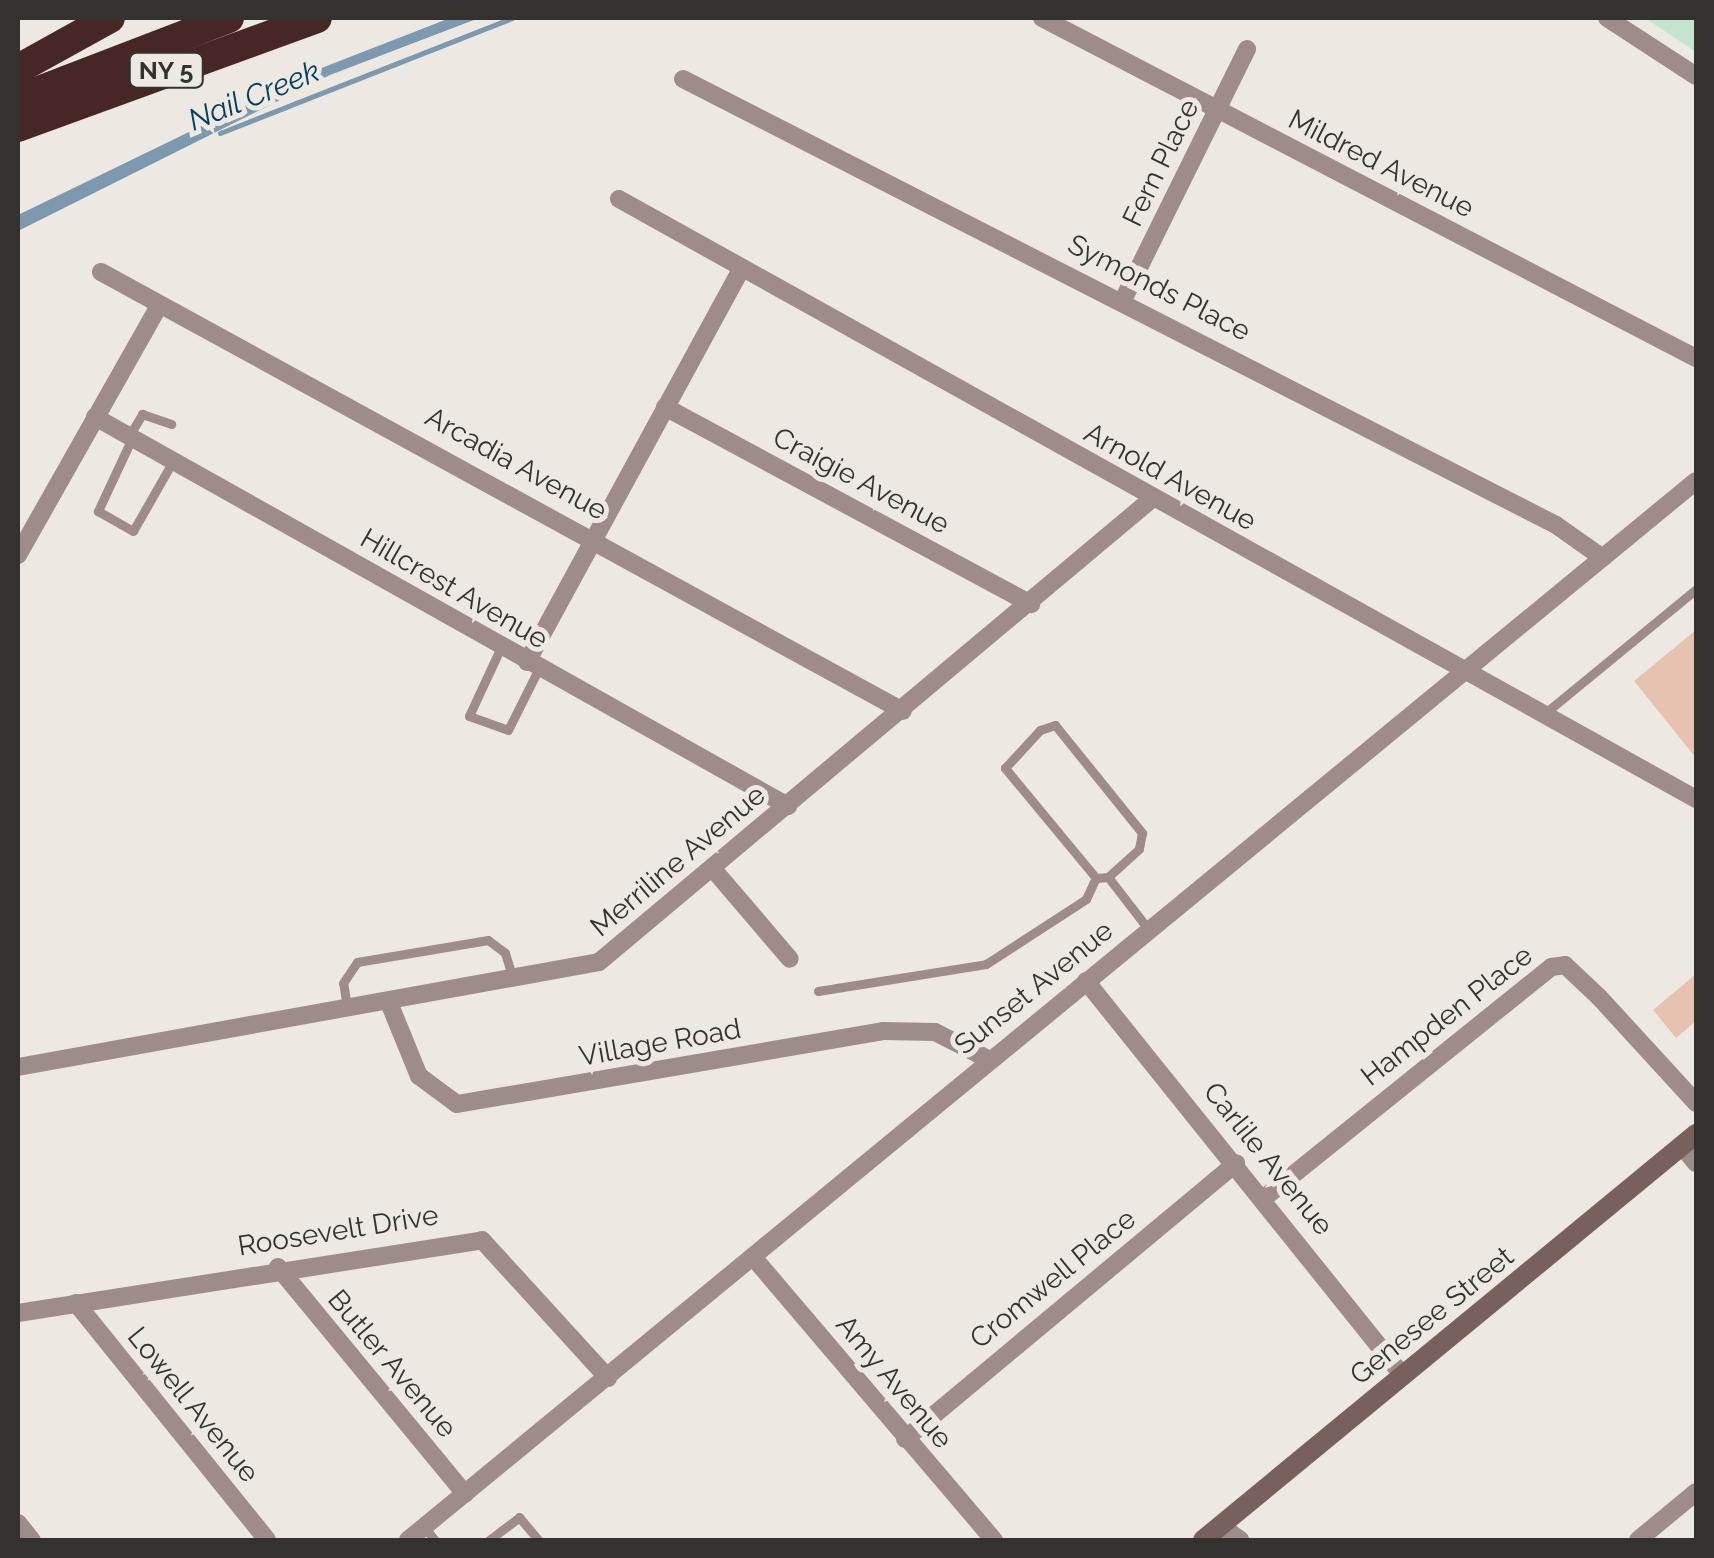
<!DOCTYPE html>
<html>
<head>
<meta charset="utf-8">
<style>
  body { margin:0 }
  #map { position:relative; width:1714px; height:1558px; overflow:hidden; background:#ede9e2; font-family:Raleway,sans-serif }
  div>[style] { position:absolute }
  .green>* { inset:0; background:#c4e4cd }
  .water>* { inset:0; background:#7c99b0 }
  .stream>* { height:5px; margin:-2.5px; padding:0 2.5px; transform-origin:2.5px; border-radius:2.5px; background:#7c99b0 }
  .building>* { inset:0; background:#e6c3b0 }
  .service>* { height:9px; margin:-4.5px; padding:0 4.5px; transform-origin:4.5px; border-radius:4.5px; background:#9e8c8a }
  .minor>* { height:18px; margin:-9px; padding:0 9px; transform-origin:9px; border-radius:9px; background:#9e8c8a }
  .secondary>* { height:20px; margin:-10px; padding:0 10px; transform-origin:10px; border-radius:10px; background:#78605d }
  .motorway>* { height:30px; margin:-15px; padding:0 15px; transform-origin:15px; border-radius:15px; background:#462725 }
  span { translate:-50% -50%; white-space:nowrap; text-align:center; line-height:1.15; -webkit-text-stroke:10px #ede9e2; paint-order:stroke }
  .shield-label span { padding:2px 8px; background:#ede9e2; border:2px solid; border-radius:8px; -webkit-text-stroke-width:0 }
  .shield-label { font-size:25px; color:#33322f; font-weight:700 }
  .street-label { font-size:28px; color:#33322f }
  .water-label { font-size:30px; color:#033c5c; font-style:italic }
  .frame { position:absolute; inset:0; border:20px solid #33322f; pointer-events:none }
</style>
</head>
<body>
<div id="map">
  <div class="green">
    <i style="clip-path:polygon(1645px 18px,1696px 18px,1696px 52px)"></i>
  </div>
  <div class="water">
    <i style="clip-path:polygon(450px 18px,479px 18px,330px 75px,18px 231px,20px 214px,319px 69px)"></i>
  </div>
  <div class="stream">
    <i style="left:220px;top:133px;width:314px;rotate:-21.5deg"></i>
  </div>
  <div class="building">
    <i style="clip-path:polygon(1696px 630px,1696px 758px,1634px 681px)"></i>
    <i style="clip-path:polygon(1696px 974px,1696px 1021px,1676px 1038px,1653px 1010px)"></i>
  </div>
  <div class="service">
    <i style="left:129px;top:436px;width:26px;rotate:-59deg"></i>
    <i style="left:142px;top:414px;width:31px;rotate:19deg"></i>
    <i style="left:132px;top:438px;width:81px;rotate:115deg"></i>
    <i style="left:98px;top:511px;width:40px;rotate:29.7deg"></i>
    <i style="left:133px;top:531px;width:81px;rotate:-60.3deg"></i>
    <i style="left:501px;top:647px;width:76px;rotate:114.9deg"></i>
    <i style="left:469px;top:716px;width:41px;rotate:19.7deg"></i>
    <i style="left:508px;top:730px;width:69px;rotate:-63.4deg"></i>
    <i style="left:1544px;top:714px;width:197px;rotate:-39.4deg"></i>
    <i style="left:1108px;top:877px;width:12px;rotate:175deg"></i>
    <i style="left:1096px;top:878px;width:143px;rotate:-129.6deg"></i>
    <i style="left:1005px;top:768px;width:52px;rotate:-47.4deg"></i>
    <i style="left:1040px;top:730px;width:16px;rotate:-18deg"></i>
    <i style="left:1055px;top:725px;width:139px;rotate:51.1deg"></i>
    <i style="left:1142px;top:833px;width:16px;rotate:101deg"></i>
    <i style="left:1139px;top:849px;width:42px;rotate:137.9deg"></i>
    <i style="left:1108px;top:877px;width:67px;rotate:52.3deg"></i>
    <i style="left:818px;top:991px;width:170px;rotate:-9.1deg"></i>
    <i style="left:986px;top:964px;width:119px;rotate:-33deg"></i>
    <i style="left:1086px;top:899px;width:23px;rotate:-65deg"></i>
    <i style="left:347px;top:1007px;width:24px;rotate:-99deg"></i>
    <i style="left:343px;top:983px;width:25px;rotate:-56deg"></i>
    <i style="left:357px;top:962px;width:133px;rotate:-9.5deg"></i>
    <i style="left:488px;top:940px;width:21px;rotate:37deg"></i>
    <i style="left:505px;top:953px;width:28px;rotate:73deg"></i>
    <i style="left:424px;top:1527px;width:17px;rotate:50deg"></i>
    <i style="left:489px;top:1540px;width:38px;rotate:-37deg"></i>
    <i style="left:519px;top:1517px;width:30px;rotate:50deg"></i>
  </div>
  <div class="minor">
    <i style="left:1042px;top:18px;width:737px;rotate:27.47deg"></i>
    <i style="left:1607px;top:18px;width:106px;rotate:33.1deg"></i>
    <i style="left:683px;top:79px;width:980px;rotate:27.06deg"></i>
    <i style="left:1556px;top:525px;width:57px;rotate:35.1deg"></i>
    <i style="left:619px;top:199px;width:1233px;rotate:29.12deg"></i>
    <i style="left:101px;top:272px;width:914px;rotate:28.7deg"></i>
    <i style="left:1123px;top:300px;width:280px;rotate:-63.7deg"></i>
    <i style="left:665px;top:407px;width:416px;rotate:28.3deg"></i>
    <i style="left:95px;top:417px;width:795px;rotate:29.31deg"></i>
    <i style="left:18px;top:555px;width:286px;rotate:-60.5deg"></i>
    <i style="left:527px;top:662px;width:449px;rotate:-61.4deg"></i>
    <i style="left:713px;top:869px;width:118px;rotate:49.5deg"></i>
    <i style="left:1086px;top:981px;width:506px;rotate:51.25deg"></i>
    <i style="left:390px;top:1005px;width:77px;rotate:67.8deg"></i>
    <i style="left:419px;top:1076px;width:47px;rotate:36.4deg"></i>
    <i style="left:457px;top:1104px;width:432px;rotate:-9.7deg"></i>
    <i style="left:883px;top:1031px;width:52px;rotate:1.1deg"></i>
    <i style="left:935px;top:1032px;width:62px;rotate:27deg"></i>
    <i style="left:18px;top:1067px;width:590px;rotate:-10.24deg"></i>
    <i style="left:599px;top:962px;width:723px;rotate:-39.95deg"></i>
    <i style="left:1682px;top:1146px;width:22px;rotate:51deg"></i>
    <i style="left:1264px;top:1198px;width:368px;rotate:-38.8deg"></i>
    <i style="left:1551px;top:967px;width:14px;rotate:-8deg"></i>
    <i style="left:1565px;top:965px;width:47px;rotate:43.3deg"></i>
    <i style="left:1599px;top:997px;width:144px;rotate:47.5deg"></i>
    <i style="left:753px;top:1257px;width:372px;rotate:49.6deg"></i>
    <i style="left:278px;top:1267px;width:294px;rotate:50.5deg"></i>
    <i style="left:76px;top:1303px;width:304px;rotate:51.1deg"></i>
    <i style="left:18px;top:1313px;width:470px;rotate:-8.9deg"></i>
    <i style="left:482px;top:1240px;width:187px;rotate:47.6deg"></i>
    <i style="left:905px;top:1439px;width:431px;rotate:-39.8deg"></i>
    <i style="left:18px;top:1523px;width:22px;rotate:51deg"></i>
    <i style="left:1221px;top:1526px;width:24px;rotate:36deg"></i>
    <i style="left:408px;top:1540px;width:1667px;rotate:-39.43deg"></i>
    <i style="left:1638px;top:1540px;width:75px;rotate:-39.6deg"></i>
  </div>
  <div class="secondary">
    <i style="left:1203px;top:1540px;width:639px;rotate:-39.47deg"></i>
  </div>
  <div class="motorway">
    <i style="left:18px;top:69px;width:105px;rotate:-29deg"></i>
    <i style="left:18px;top:99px;width:226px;rotate:-21deg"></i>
    <i style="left:18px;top:127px;width:318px;rotate:-20deg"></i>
  </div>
  <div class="shield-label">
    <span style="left:166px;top:70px">NY 5</span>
  </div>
  <div class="street-label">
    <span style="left:1161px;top:163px;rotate:-64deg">Fern Place</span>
    <span style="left:1381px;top:164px;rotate:27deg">Mildred Avenue</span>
    <span style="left:1159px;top:288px;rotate:27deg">Symonds Place</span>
    <span style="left:516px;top:464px;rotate:29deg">Arcadia Avenue</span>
    <span style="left:1170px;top:477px;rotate:29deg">Arnold Avenue</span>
    <span style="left:861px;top:481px;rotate:28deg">Craigie Avenue</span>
    <span style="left:454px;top:589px;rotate:30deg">Hillcrest Avenue</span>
    <span style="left:678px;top:861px;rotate:-40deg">Merriline Avenue</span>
    <span style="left:1034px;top:988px;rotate:-39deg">Sunset Avenue</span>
    <span style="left:1447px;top:1016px;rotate:-38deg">Hampden Place</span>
    <span style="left:660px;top:1043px;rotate:-10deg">Village Road</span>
    <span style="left:1268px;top:1159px;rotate:51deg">Carlile Avenue</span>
    <span style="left:338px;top:1231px;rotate:-9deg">Roosevelt Drive</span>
    <span style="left:1053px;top:1279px;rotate:-39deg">Cromwell Place</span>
    <span style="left:1432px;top:1316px;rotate:-39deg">Genesee Street</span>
    <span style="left:392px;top:1364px;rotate:50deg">Butler Avenue</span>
    <span style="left:894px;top:1382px;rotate:50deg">Amy Avenue</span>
    <span style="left:193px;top:1405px;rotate:51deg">Lowell Avenue</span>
  </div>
  <div class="water-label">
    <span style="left:254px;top:96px;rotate:-22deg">Nail Creek</span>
  </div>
  <div class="frame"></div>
</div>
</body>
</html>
